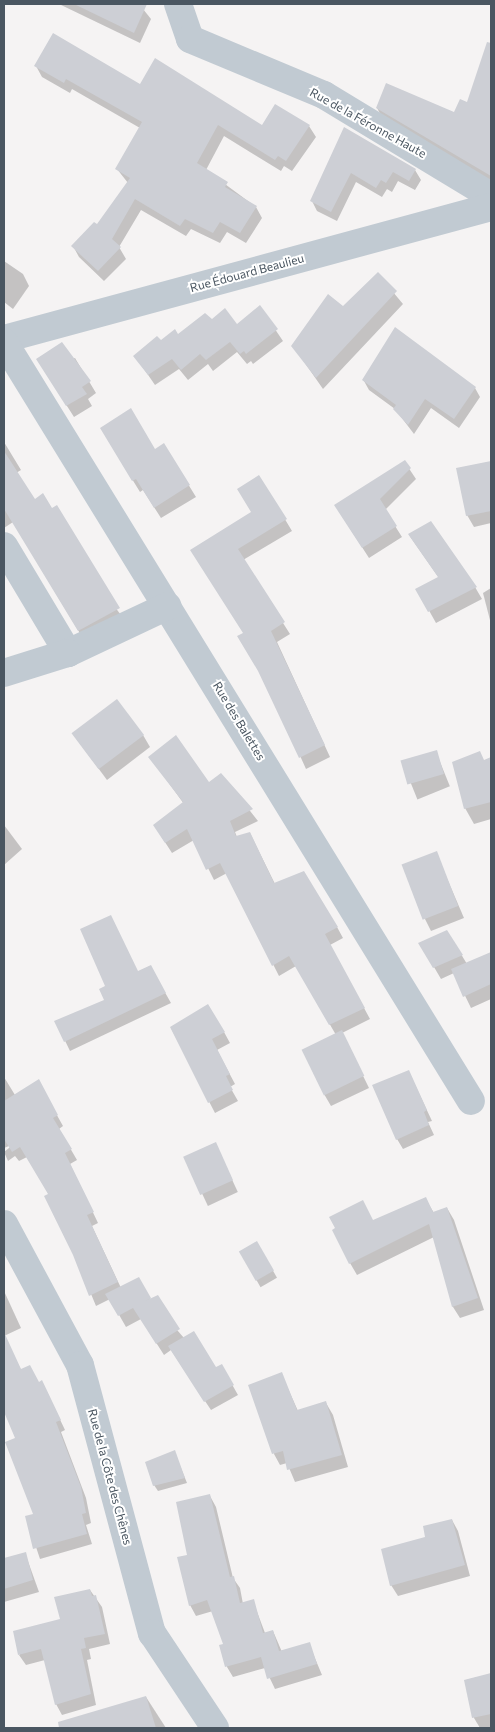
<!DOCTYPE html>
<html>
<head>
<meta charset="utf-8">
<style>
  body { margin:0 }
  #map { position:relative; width:495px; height:1732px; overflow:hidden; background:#f5f3f3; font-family:Commissioner,sans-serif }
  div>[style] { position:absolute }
  .shadow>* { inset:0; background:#0003; transform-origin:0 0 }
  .building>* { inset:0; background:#cdcfd5; transform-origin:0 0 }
  .minor>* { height:28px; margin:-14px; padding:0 14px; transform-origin:14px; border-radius:14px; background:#c1cad2 }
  span { translate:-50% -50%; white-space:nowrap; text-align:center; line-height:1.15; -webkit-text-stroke:4px #fff; paint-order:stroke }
  .street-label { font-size:12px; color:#4a5661 }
  .frame { position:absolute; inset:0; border:5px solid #4a5661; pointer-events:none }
</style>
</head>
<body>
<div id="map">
  <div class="shadow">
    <i style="clip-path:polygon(59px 4px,139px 4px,151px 19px,140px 43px)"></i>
    <i style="clip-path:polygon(491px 49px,491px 183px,383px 119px,377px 108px,454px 113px,468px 103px,483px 82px)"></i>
    <i style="clip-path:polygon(36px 66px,140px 86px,263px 127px,275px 106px,309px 126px,316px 137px,292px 171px,284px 166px,281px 171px,224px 136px,206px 170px,256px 207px,262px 218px,246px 243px,227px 232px,220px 243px,191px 229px,186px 236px,141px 210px,119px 247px,126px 259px,104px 281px,79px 257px,73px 246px,97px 226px,128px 183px,117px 169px,140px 128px,72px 89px,70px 93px,42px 77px)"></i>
    <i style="clip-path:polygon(344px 129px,415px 170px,421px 180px,415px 190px,398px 181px,392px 192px,387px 189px,382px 197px,356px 182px,337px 221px,317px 211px,312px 201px)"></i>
    <i style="clip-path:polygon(4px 261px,23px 274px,29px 286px,13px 309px,4px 302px)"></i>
    <i style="clip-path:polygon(378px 274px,403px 304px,323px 389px,293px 346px,343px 307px)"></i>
    <i style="clip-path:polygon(260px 307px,283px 341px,253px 364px,251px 361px,247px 364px,237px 352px,213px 371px,208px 364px,188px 380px,179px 369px,155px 385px,135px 356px,212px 320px,237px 325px)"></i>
    <i style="clip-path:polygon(75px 358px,96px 393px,88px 399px,92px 406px,74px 417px,44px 370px)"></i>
    <i style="clip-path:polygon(364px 381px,475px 388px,480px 397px,459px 428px,431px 408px,414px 434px,395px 409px,369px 390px)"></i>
    <i style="clip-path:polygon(108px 440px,155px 451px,164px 445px,196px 497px,161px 518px,143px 490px,140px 492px)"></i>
    <i style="clip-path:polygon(4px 442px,21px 470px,16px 473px,34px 500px,127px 623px,87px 645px,13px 522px,4px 528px)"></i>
    <i style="clip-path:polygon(489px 463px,491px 523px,474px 527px,467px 515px)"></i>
    <i style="clip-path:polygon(408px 467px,416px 479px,385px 510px,402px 537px,369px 558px,342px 516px)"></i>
    <i style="clip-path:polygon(259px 476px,292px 531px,243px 560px,290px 634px,277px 642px,330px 757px,306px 769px,247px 638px,198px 560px,252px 512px)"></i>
    <i style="clip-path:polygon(409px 535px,475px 587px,482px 599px,436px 623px,417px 589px,439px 578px)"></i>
    <i style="clip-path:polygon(491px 588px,491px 624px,483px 593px)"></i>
    <i style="clip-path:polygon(73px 734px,143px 735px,150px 747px,107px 780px)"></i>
    <i style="left:436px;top:752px;width:37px;height:35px;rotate:68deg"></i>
    <i style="clip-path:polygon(150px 757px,209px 784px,221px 774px,258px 821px,235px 832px,237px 837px,250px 833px,275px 884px,337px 927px,343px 938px,330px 945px,370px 1019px,342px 1033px,369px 1088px,331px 1106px,324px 1094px,336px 1035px,296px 966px,279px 976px,227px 873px,214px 880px,194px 840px,172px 853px,161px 836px,184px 804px)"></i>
    <i style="clip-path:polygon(491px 758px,491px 819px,474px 824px,465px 808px,484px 761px)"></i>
    <i style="clip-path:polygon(4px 825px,22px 849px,4px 865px)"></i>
    <i style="clip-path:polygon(436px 853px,464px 918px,431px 931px,425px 919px)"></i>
    <i style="clip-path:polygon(447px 931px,467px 964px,485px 970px,491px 985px,491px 999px,471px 1008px,454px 973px,441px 979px,420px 943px)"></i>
    <i style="clip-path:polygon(150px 966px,171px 1003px,70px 1051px,56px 1022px,106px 1000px,138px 972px)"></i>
    <i style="clip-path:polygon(171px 1028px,224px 1032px,230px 1043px,217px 1050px,235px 1084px,230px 1087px,238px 1101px,215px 1113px)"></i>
    <i style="clip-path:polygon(409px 1072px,432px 1121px,428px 1122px,434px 1135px,403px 1149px,397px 1139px)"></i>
    <i style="clip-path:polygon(4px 1077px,15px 1095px,44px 1092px,63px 1126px,59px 1129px,77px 1160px,70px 1164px,98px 1223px,92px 1226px,121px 1288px,139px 1279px,151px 1300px,184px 1338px,216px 1369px,221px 1365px,238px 1395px,211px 1410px,171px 1350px,164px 1355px,141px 1319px,126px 1327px,110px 1299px,96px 1306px,50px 1195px,27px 1157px,19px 1161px,15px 1156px,8px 1161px,4px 1152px,14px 1144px,4px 1148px)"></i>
    <i style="left:215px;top:1143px;width:54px;height:33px;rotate:65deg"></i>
    <i style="clip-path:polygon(425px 1198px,434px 1213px,447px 1208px,454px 1220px,484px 1310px,460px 1318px,453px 1307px,434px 1237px,357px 1275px,350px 1263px,374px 1222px)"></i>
    <i style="left:257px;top:1243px;width:40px;height:19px;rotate:60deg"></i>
    <i style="clip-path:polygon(4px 1291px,21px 1328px,4px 1336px)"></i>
    <i style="clip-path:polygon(12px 1353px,21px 1370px,47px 1392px,65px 1430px,61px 1432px,86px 1498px,91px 1523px,86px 1525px,92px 1544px,40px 1559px,26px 1517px,35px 1515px,17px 1438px,4px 1409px,4px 1357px)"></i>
    <i style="clip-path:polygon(281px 1373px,298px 1411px,326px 1403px,333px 1415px,348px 1467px,295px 1482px,287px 1463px,280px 1465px,274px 1454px)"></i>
    <i style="clip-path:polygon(174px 1451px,187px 1483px,158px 1491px,154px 1485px)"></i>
    <i style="clip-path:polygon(210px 1496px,216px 1507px,233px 1578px,240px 1588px,243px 1604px,253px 1601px,265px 1633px,273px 1631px,282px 1652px,309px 1644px,322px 1675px,275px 1689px,265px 1668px,233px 1677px,227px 1667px,225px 1645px,213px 1611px,196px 1616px,190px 1605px,189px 1556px)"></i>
    <i style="clip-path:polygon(452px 1520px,458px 1531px,470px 1576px,398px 1596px,391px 1585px,427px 1538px)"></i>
    <i style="clip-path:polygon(25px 1553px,39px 1592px,4px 1602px,4px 1559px)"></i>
    <i style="clip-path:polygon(90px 1590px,102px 1607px,110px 1644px,89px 1649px,91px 1659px,87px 1660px,96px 1705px,62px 1715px,56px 1704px,45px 1660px,26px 1665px,19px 1655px,61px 1620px)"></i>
    <i style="clip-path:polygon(491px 1674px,491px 1727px,480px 1728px,474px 1718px,466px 1680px)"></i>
    <i style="clip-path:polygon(146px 1697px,166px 1728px,95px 1728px,91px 1714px)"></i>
  </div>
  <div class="building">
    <i style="clip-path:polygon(74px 4px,147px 4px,134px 33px)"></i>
    <i style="clip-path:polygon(53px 33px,140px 84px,155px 58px,262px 125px,275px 104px,310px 125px,286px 161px,278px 156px,275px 160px,218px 125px,197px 163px,228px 182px,225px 187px,257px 206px,240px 233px,220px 222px,213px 233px,185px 219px,180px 226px,135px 199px,112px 239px,121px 247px,98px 271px,71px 246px,94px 222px,97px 224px,130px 178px,115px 169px,142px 122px,66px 79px,64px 83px,34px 66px)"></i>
    <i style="clip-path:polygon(487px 42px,491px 43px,491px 176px,376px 108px,386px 83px,454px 112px,460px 99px,467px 102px)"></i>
    <i style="clip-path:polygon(344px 127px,416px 169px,409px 181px,393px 172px,386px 183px,381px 180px,376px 188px,351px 173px,331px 212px,310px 201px)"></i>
    <i style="clip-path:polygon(378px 272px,397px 291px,316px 378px,291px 346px,328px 294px,343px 306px)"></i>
    <i style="clip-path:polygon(260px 305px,278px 329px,246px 354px,244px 351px,240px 354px,230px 342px,206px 360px,200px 354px,181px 370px,172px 359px,148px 375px,133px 356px,157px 336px,161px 340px,175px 329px,178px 334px,205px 313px,212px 319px,225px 308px,237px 324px)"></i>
    <i style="clip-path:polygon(395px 327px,476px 387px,454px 419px,425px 399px,408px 425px,393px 409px,396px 405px,362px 380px)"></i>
    <i style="clip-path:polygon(62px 342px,91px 381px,82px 387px,87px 394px,66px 406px,36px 359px)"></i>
    <i style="clip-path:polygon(131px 408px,155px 449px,164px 443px,190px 485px,154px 508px,136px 479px,132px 481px,100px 428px)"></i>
    <i style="clip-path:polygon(4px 451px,35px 499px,43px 493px,52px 508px,57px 505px,120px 608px,78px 631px,4px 509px)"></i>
    <i style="clip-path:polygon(405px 460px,411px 468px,380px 499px,397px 526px,362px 548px,334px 505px)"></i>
    <i style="clip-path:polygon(491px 461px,491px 511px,466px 516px,456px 468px)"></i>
    <i style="clip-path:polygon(259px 475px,287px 519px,238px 549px,285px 622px,271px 631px,325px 745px,299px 758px,258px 671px,237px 636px,243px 633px,190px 550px,251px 512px,237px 489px)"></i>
    <i style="clip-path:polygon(431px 521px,477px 587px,428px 612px,415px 589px,438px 577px,408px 534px)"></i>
    <i style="left:117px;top:699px;width:45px;height:57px;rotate:53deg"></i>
    <i style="clip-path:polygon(176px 735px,209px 782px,221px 773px,253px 809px,230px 821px,236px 836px,250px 832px,274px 883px,304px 871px,338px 927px,325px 934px,365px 1008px,329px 1025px,289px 956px,272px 966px,220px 863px,206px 870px,187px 829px,165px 843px,153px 825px,183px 802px,148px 757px)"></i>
    <i style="left:437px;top:750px;width:25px;height:38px;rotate:74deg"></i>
    <i style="clip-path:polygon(480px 751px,484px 760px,491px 757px,491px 802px,464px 809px,452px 762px)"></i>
    <i style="left:437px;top:851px;width:59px;height:38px;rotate:69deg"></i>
    <i style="clip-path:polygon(111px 915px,138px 971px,151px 965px,166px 993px,64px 1042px,54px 1021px,104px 1000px,99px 989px,105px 986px,80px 929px)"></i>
    <i style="clip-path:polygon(447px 930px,463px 955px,433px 968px,418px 943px)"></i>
    <i style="clip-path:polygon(491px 952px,491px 984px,463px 997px,451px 969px)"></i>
    <i style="clip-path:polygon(208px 1004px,225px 1032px,212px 1039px,230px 1074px,226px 1076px,233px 1090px,208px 1103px,170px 1027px)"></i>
    <i style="left:342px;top:1030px;width:51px;height:45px;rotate:64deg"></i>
    <i style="clip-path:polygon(409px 1070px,427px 1110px,424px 1112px,429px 1125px,396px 1140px,372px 1085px)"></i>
    <i style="clip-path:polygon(39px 1079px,58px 1115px,53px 1118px,72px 1149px,65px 1153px,94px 1212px,87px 1215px,118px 1282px,89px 1296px,73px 1255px,44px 1196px,48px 1194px,20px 1147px,12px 1152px,4px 1139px,4px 1101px)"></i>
    <i style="left:216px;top:1142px;width:42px;height:36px;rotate:66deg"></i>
    <i style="clip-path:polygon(426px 1197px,433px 1212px,447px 1207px,478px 1298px,452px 1307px,429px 1224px,349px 1264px,332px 1230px,335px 1228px,329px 1217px,363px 1200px,373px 1220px)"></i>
    <i style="left:257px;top:1241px;width:34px;height:21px;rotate:60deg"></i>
    <i style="clip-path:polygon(139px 1277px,151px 1298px,145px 1301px,158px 1295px,180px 1329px,156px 1344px,133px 1308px,118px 1316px,105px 1294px)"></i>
    <i style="clip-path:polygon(194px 1331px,216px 1367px,222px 1364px,234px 1385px,204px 1402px,168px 1346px)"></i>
    <i style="clip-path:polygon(4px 1332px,21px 1369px,30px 1365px,39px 1382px,42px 1380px,61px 1420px,56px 1422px,81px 1487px,86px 1513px,82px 1514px,87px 1534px,33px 1549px,25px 1516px,33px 1514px,5px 1442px,15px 1438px,4px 1412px)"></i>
    <i style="clip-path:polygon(282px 1372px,297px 1410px,326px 1401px,342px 1455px,287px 1470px,283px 1451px,272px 1454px,248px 1385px)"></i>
    <i style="clip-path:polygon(175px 1450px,185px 1478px,153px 1486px,145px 1462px)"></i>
    <i style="clip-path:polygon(210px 1494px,230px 1577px,234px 1576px,240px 1603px,254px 1599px,263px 1633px,273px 1630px,279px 1651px,310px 1642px,317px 1664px,267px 1679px,261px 1657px,225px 1667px,219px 1645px,223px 1644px,207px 1600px,189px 1606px,177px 1557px,187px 1555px,176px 1502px)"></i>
    <i style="clip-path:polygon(452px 1519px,465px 1565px,390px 1586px,381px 1549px,425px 1537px,423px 1526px)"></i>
    <i style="clip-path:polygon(26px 1552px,33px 1580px,4px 1589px,4px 1558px)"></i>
    <i style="clip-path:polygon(90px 1589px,92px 1596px,96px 1595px,105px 1634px,84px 1638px,86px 1648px,81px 1649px,91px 1694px,55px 1705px,41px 1649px,18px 1655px,13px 1631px,60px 1619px,54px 1597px)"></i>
    <i style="clip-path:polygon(491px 1673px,491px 1714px,472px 1718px,464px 1680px)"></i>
    <i style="clip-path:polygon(146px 1696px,156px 1728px,59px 1728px,58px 1722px)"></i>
  </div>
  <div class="minor">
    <i style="left:178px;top:4px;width:37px;rotate:71deg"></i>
    <i style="left:190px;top:39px;width:145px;rotate:22.7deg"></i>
    <i style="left:324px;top:95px;width:195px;rotate:31.2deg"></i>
    <i style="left:4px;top:339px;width:505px;rotate:-15.17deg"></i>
    <i style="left:4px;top:342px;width:891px;rotate:58.4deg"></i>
    <i style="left:4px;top:546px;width:125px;rotate:59.1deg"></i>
    <i style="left:68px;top:653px;width:110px;rotate:-25.2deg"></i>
    <i style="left:4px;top:673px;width:67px;rotate:-17.4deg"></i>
    <i style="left:4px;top:1224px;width:160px;rotate:61.7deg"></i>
    <i style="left:80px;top:1365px;width:278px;rotate:75deg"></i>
    <i style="left:152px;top:1633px;width:114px;rotate:56.4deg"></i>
  </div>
  <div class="street-label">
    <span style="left:368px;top:123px;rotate:29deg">Rue de la Féronne Haute</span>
    <span style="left:247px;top:273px;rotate:-15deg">Rue Édouard Beaulieu</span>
    <span style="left:239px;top:721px;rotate:59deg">Rue des Balettes</span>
    <span style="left:110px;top:1477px;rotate:75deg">Rue de la Côte des Chênes</span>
  </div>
  <div class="frame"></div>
</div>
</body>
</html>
